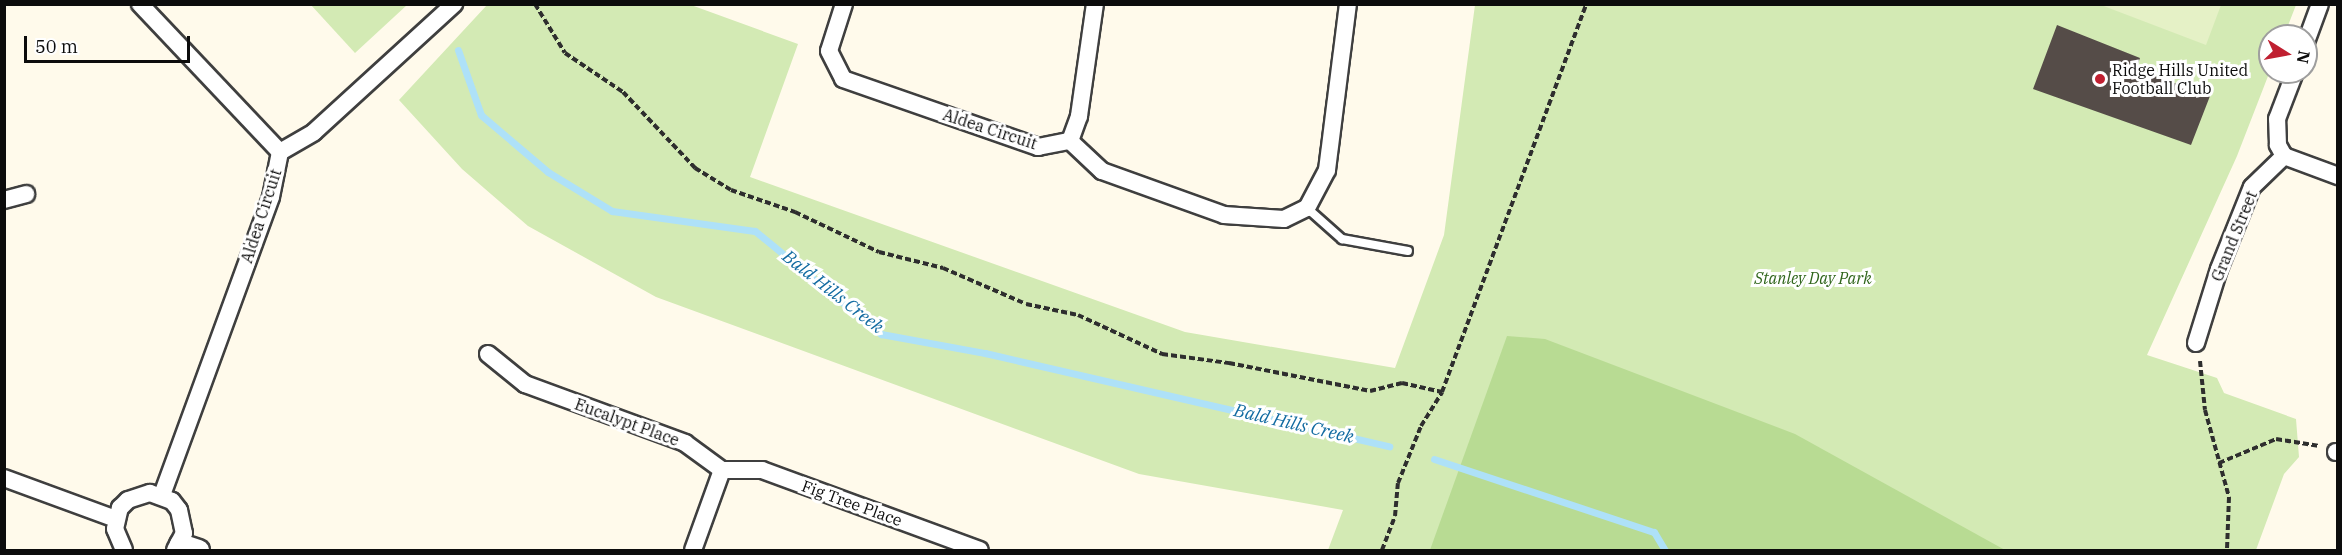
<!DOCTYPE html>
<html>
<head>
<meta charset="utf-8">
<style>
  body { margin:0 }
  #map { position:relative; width:2342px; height:555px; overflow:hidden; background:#fffaeb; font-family:"IBM Plex Serif",serif }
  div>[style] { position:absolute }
  .green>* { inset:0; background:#d3eab4 }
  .forest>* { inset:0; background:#b8db93 }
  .pitch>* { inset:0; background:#e5f1c6 }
  .stream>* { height:7px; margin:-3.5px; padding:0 3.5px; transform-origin:3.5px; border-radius:3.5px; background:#aee1f8 }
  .building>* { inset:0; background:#554c48 }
  .path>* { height:4px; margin-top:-2px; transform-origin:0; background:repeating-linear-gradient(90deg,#2e2e2e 0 6px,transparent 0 9px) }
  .roads { filter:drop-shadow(2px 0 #3f3f3f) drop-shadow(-2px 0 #3f3f3f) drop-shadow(0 2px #3f3f3f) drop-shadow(0 -2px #3f3f3f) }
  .service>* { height:8px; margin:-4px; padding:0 4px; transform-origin:4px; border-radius:4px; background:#fff }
  .minor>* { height:16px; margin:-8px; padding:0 8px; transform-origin:8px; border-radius:8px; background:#fff }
  .tertiary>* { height:21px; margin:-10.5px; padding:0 10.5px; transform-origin:10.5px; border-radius:10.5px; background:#fff }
  .dots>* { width:16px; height:16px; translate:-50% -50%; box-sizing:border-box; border:3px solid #fff; border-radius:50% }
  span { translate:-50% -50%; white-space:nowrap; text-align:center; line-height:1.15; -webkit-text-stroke:6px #fff; paint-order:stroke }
  .poi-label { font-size:16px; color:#0c0c0c }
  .left { translate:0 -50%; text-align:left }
  .street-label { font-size:16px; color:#0c0c0c }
  .park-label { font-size:16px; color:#2f651b; font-style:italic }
  .water-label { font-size:18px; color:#126ba1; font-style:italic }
  .frame { position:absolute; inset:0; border:6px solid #0c0c0c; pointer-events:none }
  .north { position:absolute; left:2258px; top:24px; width:60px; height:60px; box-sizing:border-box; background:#fff; border:2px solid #9e9e9e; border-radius:50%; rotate:101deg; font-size:16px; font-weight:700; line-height:24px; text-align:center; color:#0c0c0c }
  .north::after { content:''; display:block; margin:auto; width:21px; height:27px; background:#c02031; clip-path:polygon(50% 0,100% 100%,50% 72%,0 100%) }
  .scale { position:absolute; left:24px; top:36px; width:166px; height:27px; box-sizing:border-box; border:3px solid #0c0c0c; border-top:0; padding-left:8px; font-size:18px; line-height:21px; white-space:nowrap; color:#0c0c0c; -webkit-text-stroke:4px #fff; paint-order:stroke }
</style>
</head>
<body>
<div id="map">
  <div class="green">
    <i style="clip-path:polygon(311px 5px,407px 5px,355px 53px)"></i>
    <i style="clip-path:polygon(487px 5px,691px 5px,798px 44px,750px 177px,1185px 332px,1395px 368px,1444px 235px,1475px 5px,2296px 5px,2284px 36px,2270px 36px,2270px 71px,2237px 156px,2147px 355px,2217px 378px,2224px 393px,2296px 419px,2299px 457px,2284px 474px,2256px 550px,1328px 550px,1343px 510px,1139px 474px,656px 297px,528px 226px,462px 169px,399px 100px)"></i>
  </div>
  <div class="forest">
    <i style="clip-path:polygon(1507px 336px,1545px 339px,1795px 434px,2005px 550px,1430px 550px)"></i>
  </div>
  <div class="pitch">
    <i style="clip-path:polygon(2101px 5px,2221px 5px,2206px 45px)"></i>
  </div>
  <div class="stream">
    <i style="left:458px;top:50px;width:69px;rotate:70.5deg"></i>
    <i style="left:481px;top:115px;width:88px;rotate:40.4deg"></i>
    <i style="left:548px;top:172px;width:75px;rotate:31.4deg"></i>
    <i style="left:612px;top:211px;width:144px;rotate:8deg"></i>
    <i style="left:755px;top:231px;width:163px;rotate:39.3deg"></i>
    <i style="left:881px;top:334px;width:106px;rotate:10.4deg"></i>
    <i style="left:985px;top:353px;width:415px;rotate:13deg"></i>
    <i style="left:1434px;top:459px;width:232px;rotate:18.4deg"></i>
    <i style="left:1654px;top:532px;width:21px;rotate:59deg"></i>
  </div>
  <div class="building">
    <i style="clip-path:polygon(2057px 25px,2140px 58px,2136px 69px,2210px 96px,2191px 145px,2033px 89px)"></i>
  </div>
  <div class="path">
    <i style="left:535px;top:4px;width:57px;rotate:58.5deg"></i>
    <i style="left:565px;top:53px;width:70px;rotate:33.9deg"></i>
    <i style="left:623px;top:92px;width:105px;rotate:46.5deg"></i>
    <i style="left:695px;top:168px;width:42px;rotate:31.4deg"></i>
    <i style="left:731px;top:190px;width:68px;rotate:19deg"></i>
    <i style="left:795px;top:212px;width:93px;rotate:25.5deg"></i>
    <i style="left:879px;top:252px;width:66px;rotate:14deg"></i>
    <i style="left:943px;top:268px;width:90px;rotate:23.4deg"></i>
    <i style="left:1026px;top:304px;width:53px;rotate:11.9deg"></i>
    <i style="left:1078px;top:315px;width:93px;rotate:24.9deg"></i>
    <i style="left:1162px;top:354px;width:68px;rotate:7.7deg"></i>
    <i style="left:1229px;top:363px;width:144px;rotate:11.2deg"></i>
    <i style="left:1370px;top:391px;width:33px;rotate:-14deg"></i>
    <i style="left:1402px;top:383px;width:41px;rotate:12.7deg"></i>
    <i style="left:2200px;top:361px;width:49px;rotate:84.2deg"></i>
    <i style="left:2205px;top:410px;width:90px;rotate:74.6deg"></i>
    <i style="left:2229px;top:497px;width:53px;rotate:92.2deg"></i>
    <i style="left:2219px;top:463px;width:62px;rotate:-22.8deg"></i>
    <i style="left:2276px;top:439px;width:44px;rotate:9.2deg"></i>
    <i style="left:1382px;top:550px;width:36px;rotate:-69deg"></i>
    <i style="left:1395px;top:516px;width:33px;rotate:-85deg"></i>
    <i style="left:1398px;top:483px;width:61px;rotate:-68deg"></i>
    <i style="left:1421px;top:426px;width:40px;rotate:-58deg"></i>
    <i style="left:1442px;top:392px;width:414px;rotate:-69.6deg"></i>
  </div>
  <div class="roads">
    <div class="service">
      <i style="left:1307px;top:208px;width:47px;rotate:41.5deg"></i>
      <i style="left:1342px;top:239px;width:67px;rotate:10.3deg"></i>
    </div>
    <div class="minor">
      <i style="left:140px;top:4px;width:204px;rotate:46.6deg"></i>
      <i style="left:844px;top:4px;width:49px;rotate:107.7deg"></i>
      <i style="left:829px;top:51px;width:31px;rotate:63deg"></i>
      <i style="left:843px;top:79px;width:207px;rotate:19.2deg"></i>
      <i style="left:1038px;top:147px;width:33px;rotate:-11deg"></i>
      <i style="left:1070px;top:141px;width:44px;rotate:43.2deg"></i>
      <i style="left:1102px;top:171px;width:130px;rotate:19.8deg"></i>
      <i style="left:1224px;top:215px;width:60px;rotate:3.8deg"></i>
      <i style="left:1284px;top:219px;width:25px;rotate:-26deg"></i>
      <i style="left:1307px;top:208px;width:43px;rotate:-62.2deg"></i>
      <i style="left:1327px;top:170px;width:167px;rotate:-82.8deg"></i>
      <i style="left:2306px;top:42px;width:40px;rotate:-69.8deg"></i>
      <i style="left:1070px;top:141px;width:27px;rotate:-70deg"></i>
      <i style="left:1079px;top:116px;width:113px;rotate:-81.9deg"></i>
      <i style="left:2284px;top:156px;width:58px;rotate:20.3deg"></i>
      <i style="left:4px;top:200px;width:23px;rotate:-15deg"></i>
      <i style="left:2196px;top:343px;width:77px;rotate:-72.7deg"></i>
      <i style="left:2219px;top:269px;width:88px;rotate:-68.1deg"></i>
      <i style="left:2252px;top:187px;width:45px;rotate:-44.1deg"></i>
      <i style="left:2284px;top:156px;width:13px;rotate:-119deg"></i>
      <i style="left:2278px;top:145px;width:26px;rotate:-92deg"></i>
      <i style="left:2277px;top:119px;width:50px;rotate:-69deg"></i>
      <i style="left:488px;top:354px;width:48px;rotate:39deg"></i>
      <i style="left:525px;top:384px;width:171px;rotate:20.2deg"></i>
      <i style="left:685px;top:443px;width:46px;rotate:36.1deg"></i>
      <i style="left:722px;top:470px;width:85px;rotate:109.9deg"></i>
      <i style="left:2336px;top:452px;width:2px"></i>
      <i style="left:722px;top:470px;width:40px"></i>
      <i style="left:762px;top:470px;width:232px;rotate:20.2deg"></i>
      <i style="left:4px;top:478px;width:119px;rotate:20.1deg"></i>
      <i style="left:162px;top:495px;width:317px;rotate:-69.9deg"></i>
      <i style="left:271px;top:197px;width:46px;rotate:-78.7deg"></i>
      <i style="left:280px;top:152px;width:39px;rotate:-30deg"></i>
      <i style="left:314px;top:132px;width:190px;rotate:-42.4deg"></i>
      <i style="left:124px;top:550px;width:23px;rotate:-113deg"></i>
      <i style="left:115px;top:529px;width:22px;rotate:-77deg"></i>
      <i style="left:120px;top:508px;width:11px;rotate:-45deg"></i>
      <i style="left:128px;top:500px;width:23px;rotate:-18deg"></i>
      <i style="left:150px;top:493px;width:23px;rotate:20deg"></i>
      <i style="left:172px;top:501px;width:11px;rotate:52deg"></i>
      <i style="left:179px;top:510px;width:24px;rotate:78deg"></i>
      <i style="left:184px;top:533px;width:19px;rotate:118deg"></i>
    </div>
    <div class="tertiary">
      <i style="left:180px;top:544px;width:19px;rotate:18deg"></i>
    </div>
  </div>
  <div class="dots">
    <i style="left:2100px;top:79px;background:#c02031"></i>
  </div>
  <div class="poi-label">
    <span class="left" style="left:2112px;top:79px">Ridge Hills United<br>Football Club</span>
  </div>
  <div class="street-label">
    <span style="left:990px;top:129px;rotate:18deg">Aldea Circuit</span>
    <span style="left:261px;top:216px;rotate:-72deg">Aldea Circuit</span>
    <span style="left:2234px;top:236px;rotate:-68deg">Grand Street</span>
    <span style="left:627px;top:422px;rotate:20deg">Eucalypt Place</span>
    <span style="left:852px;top:503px;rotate:20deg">Fig Tree Place</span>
  </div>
  <div class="park-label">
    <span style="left:1813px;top:278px">Stanley Day Park</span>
  </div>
  <div class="water-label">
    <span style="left:833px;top:292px;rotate:38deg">Bald Hills Creek</span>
    <span style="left:1294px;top:424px;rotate:13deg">Bald Hills Creek</span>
  </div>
  <div class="frame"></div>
  <div class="north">N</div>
  <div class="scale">50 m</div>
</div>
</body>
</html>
